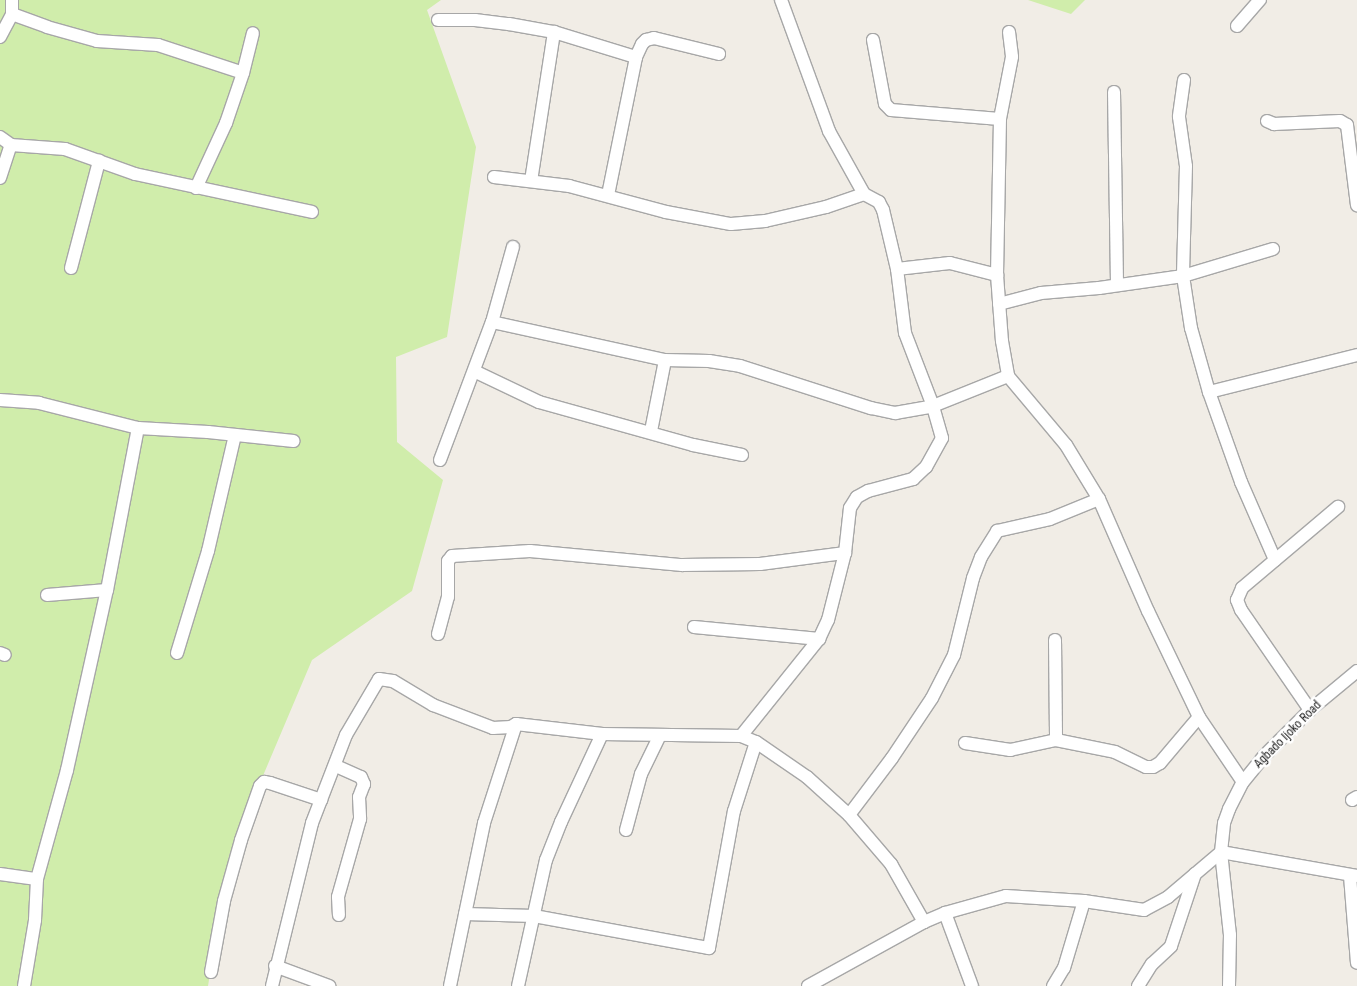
<!DOCTYPE html>
<html>
<head>
<meta charset="utf-8">
<style>
  body { margin:0 }
  #map { position:relative; width:1357px; height:986px; overflow:hidden; background:#f1ede6; font-family:"Roboto Condensed",sans-serif }
  div>[style] { position:absolute }
  .grass>* { inset:0; background:#d0edab }
  .roads { filter:drop-shadow(1px 0 #a7a7a7) drop-shadow(-1px 0 #a7a7a7) drop-shadow(0 1px #a7a7a7) drop-shadow(0 -1px #a7a7a7) }
  .minor>* { height:12px; margin:-6px; padding:0 6px; transform-origin:6px; border-radius:6px; background:#fff }
  span { translate:-50% -50%; white-space:nowrap; text-align:center; line-height:1.15; -webkit-text-stroke:5px #fff; paint-order:stroke }
  .street-label { font-size:12px; color:#202020 }
</style>
</head>
<body>
<div id="map">
  <div class="grass">
    <i style="clip-path:polygon(0 0,441px 0,427px 10px,476px 147px,447px 337px,396px 357px,397px 442px,443px 480px,412px 591px,312px 660px,229px 856px,208px 986px,0 986px)"></i>
    <i style="clip-path:polygon(1028px 0,1085px 0,1071px 14px)"></i>
  </div>
  <div class="roads">
    <div class="minor">
      <i style="left:12px;top:14px;width:37px;rotate:20deg"></i>
      <i style="left:47px;top:27px;width:52px;rotate:15.6deg"></i>
      <i style="left:97px;top:41px;width:61px;rotate:3.8deg"></i>
      <i style="left:158px;top:45px;width:89px;rotate:18.2deg"></i>
      <i style="left:438px;top:20px;width:37px"></i>
      <i style="left:475px;top:20px;width:34px;rotate:7deg"></i>
      <i style="left:509px;top:24px;width:46px;rotate:10.1deg"></i>
      <i style="left:554px;top:32px;width:86px;rotate:17deg"></i>
      <i style="left:1237px;top:26px;width:35px;rotate:-49deg"></i>
      <i style="left:1009px;top:32px;width:25px;rotate:83deg"></i>
      <i style="left:1012px;top:57px;width:63px;rotate:101deg"></i>
      <i style="left:1000px;top:119px;width:156px;rotate:91.1deg"></i>
      <i style="left:997px;top:275px;width:66px;rotate:85.7deg"></i>
      <i style="left:1002px;top:341px;width:36px;rotate:80deg"></i>
      <i style="left:1008px;top:376px;width:90px;rotate:50deg"></i>
      <i style="left:1066px;top:445px;width:63px;rotate:58.6deg"></i>
      <i style="left:1099px;top:499px;width:122px;rotate:66.4deg"></i>
      <i style="left:1148px;top:611px;width:118px;rotate:64.3deg"></i>
      <i style="left:1199px;top:717px;width:78px;rotate:55.9deg"></i>
      <i style="left:0;top:37px;width:26px;rotate:-62deg"></i>
      <i style="left:12px;top:14px;width:14px;rotate:-90deg"></i>
      <i style="left:873px;top:40px;width:65px;rotate:79.4deg"></i>
      <i style="left:885px;top:104px;width:8px;rotate:45deg"></i>
      <i style="left:891px;top:110px;width:109px;rotate:4.7deg"></i>
      <i style="left:1184px;top:80px;width:37px;rotate:98deg"></i>
      <i style="left:1179px;top:117px;width:49px;rotate:81.9deg"></i>
      <i style="left:1186px;top:166px;width:110px;rotate:91.6deg"></i>
      <i style="left:1183px;top:276px;width:53px;rotate:81.3deg"></i>
      <i style="left:1191px;top:328px;width:66px;rotate:74.3deg"></i>
      <i style="left:1209px;top:392px;width:96px;rotate:70.4deg"></i>
      <i style="left:1241px;top:482px;width:85px;rotate:66.4deg"></i>
      <i style="left:1114px;top:92px;width:193px;rotate:89.1deg"></i>
      <i style="left:1267px;top:121px;width:8px;rotate:23deg"></i>
      <i style="left:1274px;top:124px;width:66px;rotate:-2.6deg"></i>
      <i style="left:1340px;top:121px;width:8px;rotate:30deg"></i>
      <i style="left:1347px;top:125px;width:81px;rotate:82.9deg"></i>
      <i style="left:0;top:137px;width:14px;rotate:36deg"></i>
      <i style="left:494px;top:177px;width:76px;rotate:6.8deg"></i>
      <i style="left:569px;top:186px;width:100px;rotate:15deg"></i>
      <i style="left:666px;top:212px;width:66px;rotate:10.5deg"></i>
      <i style="left:731px;top:224px;width:34px;rotate:-5deg"></i>
      <i style="left:765px;top:221px;width:63px;rotate:-12.9deg"></i>
      <i style="left:826px;top:207px;width:40px;rotate:-18.9deg"></i>
      <i style="left:0;top:178px;width:35px;rotate:-72deg"></i>
      <i style="left:11px;top:145px;width:54px;rotate:4.2deg"></i>
      <i style="left:65px;top:149px;width:74px;rotate:19.7deg"></i>
      <i style="left:135px;top:174px;width:181px;rotate:12.1deg"></i>
      <i style="left:531px;top:181px;width:151px;rotate:-81.2deg"></i>
      <i style="left:196px;top:188px;width:72px;rotate:-65.2deg"></i>
      <i style="left:226px;top:123px;width:53px;rotate:-71.2deg"></i>
      <i style="left:243px;top:73px;width:41px;rotate:-76deg"></i>
      <i style="left:608px;top:195px;width:141px;rotate:-78.5deg"></i>
      <i style="left:636px;top:57px;width:14px;rotate:-65deg"></i>
      <i style="left:642px;top:44px;width:6px;rotate:-45deg"></i>
      <i style="left:646px;top:40px;width:8px;rotate:-14deg"></i>
      <i style="left:654px;top:38px;width:67px;rotate:13.8deg"></i>
      <i style="left:71px;top:268px;width:111px;rotate:-75.3deg"></i>
      <i style="left:897px;top:269px;width:53px;rotate:-6.5deg"></i>
      <i style="left:950px;top:263px;width:49px;rotate:14.3deg"></i>
      <i style="left:999px;top:304px;width:43px;rotate:-14.7deg"></i>
      <i style="left:1041px;top:293px;width:58px;rotate:-4.9deg"></i>
      <i style="left:1099px;top:288px;width:85px;rotate:-8.1deg"></i>
      <i style="left:1183px;top:276px;width:94px;rotate:-16.7deg"></i>
      <i style="left:492px;top:322px;width:177px;rotate:12.4deg"></i>
      <i style="left:665px;top:360px;width:44px;rotate:1.3deg"></i>
      <i style="left:709px;top:361px;width:31px;rotate:9deg"></i>
      <i style="left:740px;top:366px;width:138px;rotate:17.8deg"></i>
      <i style="left:871px;top:408px;width:25px;rotate:12deg"></i>
      <i style="left:895px;top:413px;width:39px;rotate:-10deg"></i>
      <i style="left:933px;top:406px;width:81px;rotate:-21.8deg"></i>
      <i style="left:474px;top:371px;width:72px;rotate:25.5deg"></i>
      <i style="left:539px;top:402px;width:160px;rotate:15.6deg"></i>
      <i style="left:693px;top:445px;width:50px;rotate:11.5deg"></i>
      <i style="left:1209px;top:392px;width:153px;rotate:-14deg"></i>
      <i style="left:0;top:400px;width:39px;rotate:4deg"></i>
      <i style="left:39px;top:403px;width:102px;rotate:14.2deg"></i>
      <i style="left:138px;top:428px;width:70px;rotate:3.3deg"></i>
      <i style="left:208px;top:432px;width:86px;rotate:6deg"></i>
      <i style="left:651px;top:431px;width:72px;rotate:-78.8deg"></i>
      <i style="left:440px;top:460px;width:147px;rotate:-69.4deg"></i>
      <i style="left:492px;top:322px;width:78px;rotate:-74.4deg"></i>
      <i style="left:47px;top:595px;width:60px;rotate:-4.8deg"></i>
      <i style="left:694px;top:627px;width:126px;rotate:5.5deg"></i>
      <i style="left:438px;top:634px;width:38px;rotate:-75deg"></i>
      <i style="left:448px;top:597px;width:36px;rotate:-90deg"></i>
      <i style="left:448px;top:561px;width:6px;rotate:-51deg"></i>
      <i style="left:452px;top:556px;width:78px;rotate:-3.7deg"></i>
      <i style="left:530px;top:551px;width:153px;rotate:5.3deg"></i>
      <i style="left:682px;top:565px;width:78px;rotate:-0.7deg"></i>
      <i style="left:760px;top:564px;width:86px;rotate:-7.4deg"></i>
      <i style="left:1055px;top:640px;width:100px;rotate:89.4deg"></i>
      <i style="left:0;top:653px;width:5px;rotate:22deg"></i>
      <i style="left:177px;top:653px;width:107px;rotate:-73.1deg"></i>
      <i style="left:208px;top:551px;width:119px;rotate:-76.9deg"></i>
      <i style="left:1310px;top:710px;width:121px;rotate:-124.6deg"></i>
      <i style="left:1241px;top:610px;width:11px;rotate:-112deg"></i>
      <i style="left:1237px;top:600px;width:13px;rotate:-67deg"></i>
      <i style="left:1242px;top:588px;width:126px;rotate:-40.2deg"></i>
      <i style="left:741px;top:736px;width:124px;rotate:-51.2deg"></i>
      <i style="left:819px;top:639px;width:21px;rotate:-65deg"></i>
      <i style="left:828px;top:620px;width:69px;rotate:-75.8deg"></i>
      <i style="left:845px;top:553px;width:45px;rotate:-83.7deg"></i>
      <i style="left:850px;top:508px;width:13px;rotate:-58deg"></i>
      <i style="left:857px;top:497px;width:13px;rotate:-29deg"></i>
      <i style="left:868px;top:491px;width:47px;rotate:-14.9deg"></i>
      <i style="left:913px;top:479px;width:18px;rotate:-43deg"></i>
      <i style="left:926px;top:467px;width:33px;rotate:-61deg"></i>
      <i style="left:942px;top:438px;width:33px;rotate:-106deg"></i>
      <i style="left:933px;top:406px;width:78px;rotate:-111deg"></i>
      <i style="left:905px;top:333px;width:64px;rotate:-97.1deg"></i>
      <i style="left:897px;top:269px;width:61px;rotate:-103.3deg"></i>
      <i style="left:883px;top:210px;width:9px;rotate:-117deg"></i>
      <i style="left:879px;top:202px;width:17px;rotate:-152deg"></i>
      <i style="left:864px;top:194px;width:72px;rotate:-119.1deg"></i>
      <i style="left:829px;top:131px;width:140px;rotate:-110.1deg"></i>
      <i style="left:965px;top:743px;width:46px;rotate:8.8deg"></i>
      <i style="left:1010px;top:750px;width:47px;rotate:-12.3deg"></i>
      <i style="left:1056px;top:740px;width:60px;rotate:11.5deg"></i>
      <i style="left:1115px;top:752px;width:34px;rotate:26deg"></i>
      <i style="left:1146px;top:767px;width:7px"></i>
      <i style="left:1153px;top:767px;width:8px;rotate:-30deg"></i>
      <i style="left:1160px;top:763px;width:60px;rotate:-49.7deg"></i>
      <i style="left:336px;top:766px;width:27px;rotate:24deg"></i>
      <i style="left:361px;top:777px;width:8px;rotate:67deg"></i>
      <i style="left:364px;top:784px;width:14px;rotate:111deg"></i>
      <i style="left:359px;top:797px;width:22px;rotate:87deg"></i>
      <i style="left:360px;top:819px;width:81px;rotate:105.8deg"></i>
      <i style="left:338px;top:897px;width:18px;rotate:87deg"></i>
      <i style="left:1352px;top:800px;width:6px;rotate:-31deg"></i>
      <i style="left:849px;top:815px;width:71px;rotate:-53deg"></i>
      <i style="left:892px;top:758px;width:72px;rotate:-56.3deg"></i>
      <i style="left:932px;top:698px;width:48px;rotate:-62.9deg"></i>
      <i style="left:954px;top:655px;width:79px;rotate:-76.1deg"></i>
      <i style="left:973px;top:578px;width:22px;rotate:-69deg"></i>
      <i style="left:981px;top:557px;width:31px;rotate:-58deg"></i>
      <i style="left:997px;top:531px;width:54px;rotate:-12.8deg"></i>
      <i style="left:1050px;top:519px;width:53px;rotate:-22.2deg"></i>
      <i style="left:626px;top:830px;width:58px;rotate:-75deg"></i>
      <i style="left:641px;top:774px;width:43px;rotate:-64deg"></i>
      <i style="left:0;top:874px;width:37px;rotate:8deg"></i>
      <i style="left:1350px;top:876px;width:87px;rotate:85.4deg"></i>
      <i style="left:945px;top:913px;width:78px;rotate:69.7deg"></i>
      <i style="left:465px;top:914px;width:69px;rotate:1.7deg"></i>
      <i style="left:534px;top:916px;width:178px;rotate:10.4deg"></i>
      <i style="left:709px;top:948px;width:139px;rotate:-79.7deg"></i>
      <i style="left:734px;top:811px;width:72px;rotate:-72.3deg"></i>
      <i style="left:275px;top:966px;width:58px;rotate:20.3deg"></i>
      <i style="left:211px;top:972px;width:72px;rotate:-79.6deg"></i>
      <i style="left:224px;top:901px;width:63px;rotate:-74.4deg"></i>
      <i style="left:241px;top:840px;width:57px;rotate:-70.6deg"></i>
      <i style="left:260px;top:786px;width:6px;rotate:-45deg"></i>
      <i style="left:264px;top:782px;width:6px;rotate:9deg"></i>
      <i style="left:270px;top:783px;width:54px;rotate:18.4deg"></i>
      <i style="left:24px;top:986px;width:67px;rotate:-80.5deg"></i>
      <i style="left:35px;top:920px;width:41px;rotate:-87.2deg"></i>
      <i style="left:37px;top:879px;width:113px;rotate:-74.6deg"></i>
      <i style="left:67px;top:770px;width:184px;rotate:-77.5deg"></i>
      <i style="left:107px;top:590px;width:165px;rotate:-79.2deg"></i>
      <i style="left:272px;top:986px;width:168px;rotate:-76.2deg"></i>
      <i style="left:312px;top:823px;width:94px;rotate:-68.9deg"></i>
      <i style="left:346px;top:735px;width:65px;rotate:-59.5deg"></i>
      <i style="left:379px;top:679px;width:14px;rotate:8deg"></i>
      <i style="left:393px;top:681px;width:47px;rotate:31deg"></i>
      <i style="left:433px;top:705px;width:64px;rotate:21deg"></i>
      <i style="left:493px;top:728px;width:18px;rotate:-3deg"></i>
      <i style="left:511px;top:727px;width:6px;rotate:-31deg"></i>
      <i style="left:516px;top:724px;width:87px;rotate:6.6deg"></i>
      <i style="left:602px;top:734px;width:139px;rotate:0.8deg"></i>
      <i style="left:741px;top:736px;width:16px;rotate:22deg"></i>
      <i style="left:756px;top:742px;width:62px;rotate:34.5deg"></i>
      <i style="left:807px;top:777px;width:57px;rotate:42.1deg"></i>
      <i style="left:849px;top:815px;width:65px;rotate:49.4deg"></i>
      <i style="left:891px;top:864px;width:67px;rotate:60.4deg"></i>
      <i style="left:450px;top:986px;width:167px;rotate:-78.2deg"></i>
      <i style="left:484px;top:823px;width:104px;rotate:-72.1deg"></i>
      <i style="left:518px;top:986px;width:129px;rotate:-77.5deg"></i>
      <i style="left:546px;top:860px;width:41px;rotate:-68.5deg"></i>
      <i style="left:561px;top:822px;width:97px;rotate:-65deg"></i>
      <i style="left:808px;top:986px;width:132px;rotate:-28.9deg"></i>
      <i style="left:924px;top:922px;width:23px;rotate:-23deg"></i>
      <i style="left:945px;top:913px;width:63px;rotate:-15.6deg"></i>
      <i style="left:1006px;top:896px;width:78px;rotate:3.7deg"></i>
      <i style="left:1084px;top:901px;width:61px;rotate:8.5deg"></i>
      <i style="left:1144px;top:910px;width:27px;rotate:-28deg"></i>
      <i style="left:1168px;top:897px;width:70px;rotate:-40.3deg"></i>
      <i style="left:1221px;top:852px;width:138px;rotate:10deg"></i>
      <i style="left:1053px;top:986px;width:21px;rotate:-59deg"></i>
      <i style="left:1064px;top:968px;width:70px;rotate:-73.4deg"></i>
      <i style="left:1138px;top:986px;width:26px;rotate:-58deg"></i>
      <i style="left:1152px;top:964px;width:26px;rotate:-43deg"></i>
      <i style="left:1171px;top:946px;width:76px;rotate:-71.6deg"></i>
      <i style="left:1229px;top:986px;width:51px;rotate:-88.9deg"></i>
      <i style="left:1230px;top:935px;width:83px;rotate:-96.2deg"></i>
      <i style="left:1221px;top:852px;width:29px;rotate:-84deg"></i>
      <i style="left:1224px;top:823px;width:15px;rotate:-70deg"></i>
      <i style="left:1229px;top:809px;width:30px;rotate:-63deg"></i>
      <i style="left:1243px;top:782px;width:33px;rotate:-51deg"></i>
      <i style="left:1264px;top:756px;width:65px;rotate:-45deg"></i>
      <i style="left:1310px;top:710px;width:61px;rotate:-39.7deg"></i>
    </div>
  </div>
  <div class="street-label">
    <span style="left:1288px;top:735px;rotate:-45deg">Agbado Ijoko Road</span>
  </div>
</div>
</body>
</html>
